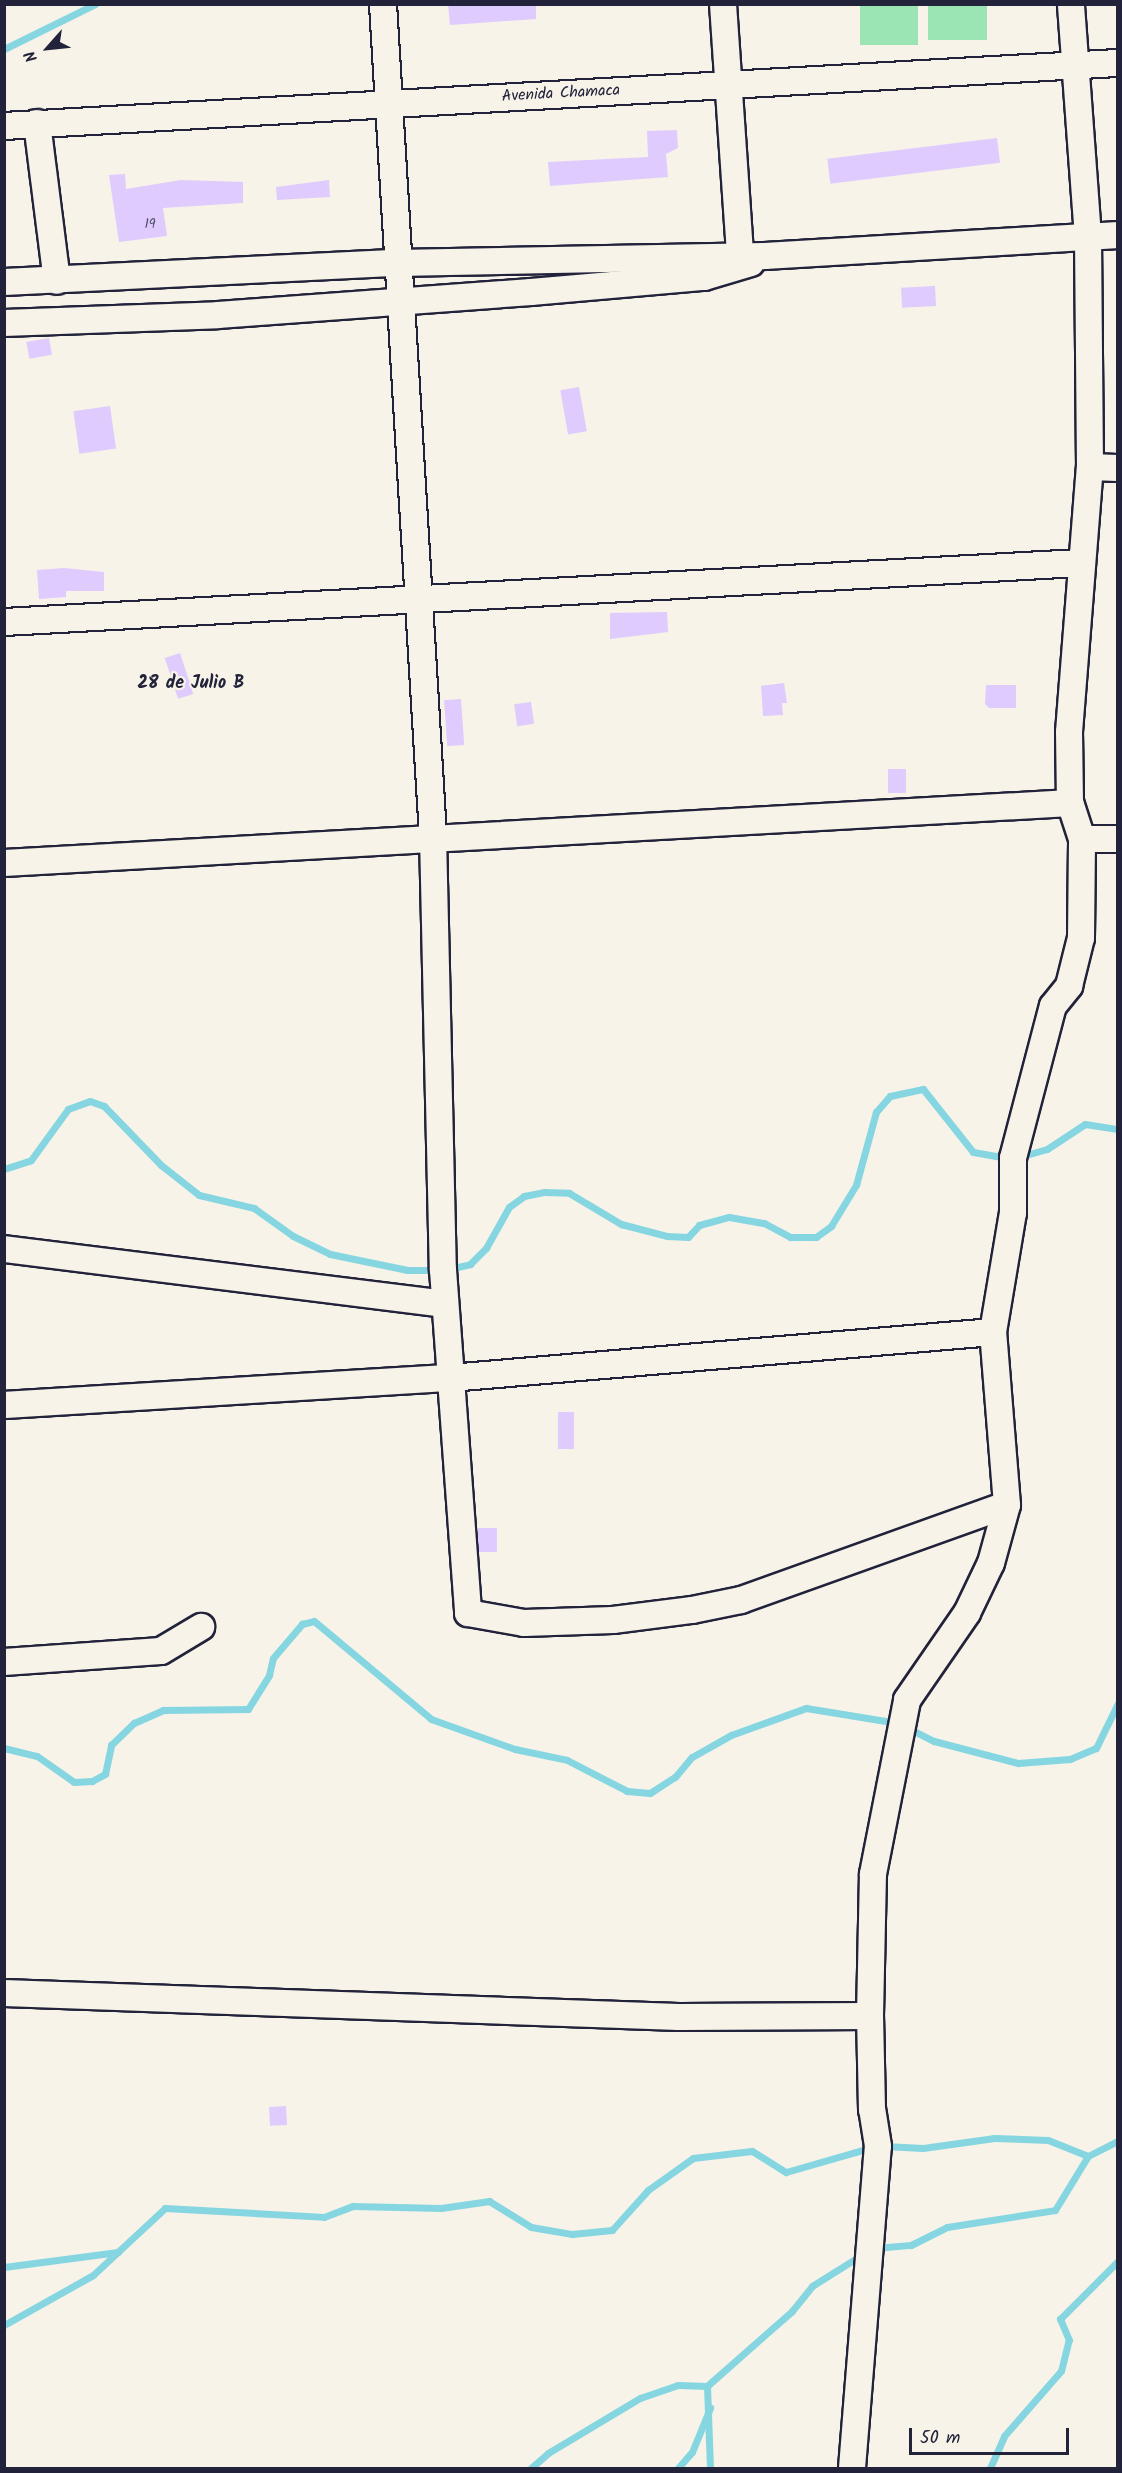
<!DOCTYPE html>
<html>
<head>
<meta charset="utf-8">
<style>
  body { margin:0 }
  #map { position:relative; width:1122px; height:2473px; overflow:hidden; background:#f7f3e8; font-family:Kalam,sans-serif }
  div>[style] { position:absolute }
  .green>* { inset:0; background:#9be4b3; transform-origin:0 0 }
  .stream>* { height:7px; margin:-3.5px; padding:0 3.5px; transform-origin:3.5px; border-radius:3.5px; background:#86d6e2 }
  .building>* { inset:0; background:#dfcbfd; transform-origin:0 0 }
  .roads { filter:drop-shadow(2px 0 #22223b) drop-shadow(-2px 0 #22223b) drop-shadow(0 2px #22223b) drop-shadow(0 -2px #22223b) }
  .street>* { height:26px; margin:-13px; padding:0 13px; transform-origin:13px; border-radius:13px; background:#f7f3e8 }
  span { translate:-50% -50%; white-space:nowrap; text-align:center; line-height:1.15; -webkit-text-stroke:4.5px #f7f3e8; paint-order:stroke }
  .number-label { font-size:14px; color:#514c6c }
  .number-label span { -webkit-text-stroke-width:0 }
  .street-label { font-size:16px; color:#22223b }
  .neighbourhood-label { font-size:18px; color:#22223b; font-weight:700 }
  .frame { position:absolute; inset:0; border:6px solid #22223b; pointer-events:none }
  .north { position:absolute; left:18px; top:18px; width:60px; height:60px; -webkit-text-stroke:4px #f7f3e8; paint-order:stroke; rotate:243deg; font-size:16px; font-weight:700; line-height:24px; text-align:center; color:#22223b }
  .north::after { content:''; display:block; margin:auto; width:21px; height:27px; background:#22223b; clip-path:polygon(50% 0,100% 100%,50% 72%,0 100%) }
  .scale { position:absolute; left:909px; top:2428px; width:160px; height:27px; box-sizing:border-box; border:3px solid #22223b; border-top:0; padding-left:8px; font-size:18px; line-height:21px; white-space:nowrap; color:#22223b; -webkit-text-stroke:4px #f7f3e8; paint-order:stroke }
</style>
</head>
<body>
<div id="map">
  <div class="green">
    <i style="left:860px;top:5px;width:58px;height:40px"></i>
    <i style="left:928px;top:5px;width:59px;height:35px"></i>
  </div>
  <div class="stream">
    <i style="left:4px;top:49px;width:102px;rotate:-26.3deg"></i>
    <i style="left:1019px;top:1157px;width:29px;rotate:-16deg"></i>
    <i style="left:1047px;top:1149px;width:45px;rotate:-33.3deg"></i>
    <i style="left:1085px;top:1124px;width:33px;rotate:9deg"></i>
    <i style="left:4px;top:1169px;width:28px;rotate:-18deg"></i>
    <i style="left:31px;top:1160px;width:63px;rotate:-54deg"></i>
    <i style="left:68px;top:1109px;width:23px;rotate:-20deg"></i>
    <i style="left:90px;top:1101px;width:15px;rotate:20deg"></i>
    <i style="left:104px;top:1106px;width:82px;rotate:46deg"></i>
    <i style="left:161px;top:1165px;width:48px;rotate:38.3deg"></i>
    <i style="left:199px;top:1195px;width:57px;rotate:13.3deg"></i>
    <i style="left:254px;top:1208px;width:48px;rotate:35.7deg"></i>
    <i style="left:293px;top:1236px;width:41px;rotate:25.9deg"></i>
    <i style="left:330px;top:1254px;width:79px;rotate:11.7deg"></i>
    <i style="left:407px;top:1270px;width:31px"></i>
    <i style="left:449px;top:1269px;width:22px;rotate:-13deg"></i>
    <i style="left:470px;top:1264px;width:23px;rotate:-45deg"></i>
    <i style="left:486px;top:1248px;width:47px;rotate:-60.7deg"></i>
    <i style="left:509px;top:1207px;width:19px;rotate:-36deg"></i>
    <i style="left:524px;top:1196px;width:20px;rotate:-11deg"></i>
    <i style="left:544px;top:1192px;width:25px;rotate:2deg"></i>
    <i style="left:569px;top:1193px;width:61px;rotate:30.8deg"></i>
    <i style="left:621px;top:1224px;width:48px;rotate:14.6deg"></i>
    <i style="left:667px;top:1236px;width:21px;rotate:3deg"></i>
    <i style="left:688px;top:1237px;width:16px;rotate:-47deg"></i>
    <i style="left:699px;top:1225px;width:31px;rotate:-15deg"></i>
    <i style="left:729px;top:1217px;width:36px;rotate:10deg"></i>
    <i style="left:764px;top:1223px;width:30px;rotate:28deg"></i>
    <i style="left:790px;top:1237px;width:26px"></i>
    <i style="left:816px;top:1237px;width:19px;rotate:-36deg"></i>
    <i style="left:831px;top:1226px;width:48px;rotate:-58.6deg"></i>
    <i style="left:856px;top:1185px;width:76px;rotate:-74.7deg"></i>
    <i style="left:876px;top:1112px;width:21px;rotate:-49deg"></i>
    <i style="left:890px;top:1096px;width:34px;rotate:-12deg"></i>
    <i style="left:923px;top:1089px;width:80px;rotate:51.6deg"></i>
    <i style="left:973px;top:1152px;width:36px;rotate:10deg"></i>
    <i style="left:908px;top:1728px;width:29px;rotate:27deg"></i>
    <i style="left:934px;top:1741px;width:87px;rotate:14.7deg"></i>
    <i style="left:1018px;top:1763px;width:52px;rotate:-4.4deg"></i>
    <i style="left:1070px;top:1759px;width:28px;rotate:-23deg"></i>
    <i style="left:1096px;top:1748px;width:50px;rotate:-63.9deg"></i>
    <i style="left:4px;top:1748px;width:34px;rotate:14deg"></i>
    <i style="left:37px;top:1756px;width:45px;rotate:35.1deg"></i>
    <i style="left:74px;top:1782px;width:18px;rotate:-3deg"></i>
    <i style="left:92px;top:1781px;width:15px;rotate:-28deg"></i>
    <i style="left:105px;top:1774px;width:30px;rotate:-78deg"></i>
    <i style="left:111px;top:1745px;width:32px;rotate:-44deg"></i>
    <i style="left:134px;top:1723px;width:32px;rotate:-24deg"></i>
    <i style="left:163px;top:1710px;width:85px;rotate:-0.7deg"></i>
    <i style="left:248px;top:1709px;width:40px;rotate:-58deg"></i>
    <i style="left:269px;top:1675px;width:17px;rotate:-77deg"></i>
    <i style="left:273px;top:1658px;width:45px;rotate:-49.5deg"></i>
    <i style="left:302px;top:1624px;width:12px;rotate:-14deg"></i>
    <i style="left:314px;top:1621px;width:153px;rotate:39.9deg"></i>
    <i style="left:431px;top:1719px;width:89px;rotate:19.7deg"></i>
    <i style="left:515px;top:1749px;width:53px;rotate:11.9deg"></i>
    <i style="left:567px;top:1760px;width:68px;rotate:27.3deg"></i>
    <i style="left:627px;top:1791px;width:23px;rotate:5deg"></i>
    <i style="left:650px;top:1793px;width:30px;rotate:-33deg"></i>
    <i style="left:675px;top:1777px;width:26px;rotate:-50deg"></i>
    <i style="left:692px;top:1757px;width:45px;rotate:-29.4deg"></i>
    <i style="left:731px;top:1735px;width:80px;rotate:-19.8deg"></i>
    <i style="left:806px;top:1708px;width:93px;rotate:9.3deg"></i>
    <i style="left:884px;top:2146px;width:39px;rotate:3deg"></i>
    <i style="left:923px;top:2148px;width:72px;rotate:-8deg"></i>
    <i style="left:994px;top:2138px;width:54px;rotate:2.1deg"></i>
    <i style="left:1048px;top:2140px;width:43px;rotate:21.8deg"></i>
    <i style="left:1088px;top:2156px;width:34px;rotate:-27deg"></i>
    <i style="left:875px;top:2248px;width:36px;rotate:-5deg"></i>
    <i style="left:911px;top:2245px;width:40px;rotate:-26.6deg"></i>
    <i style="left:947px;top:2227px;width:109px;rotate:-8.9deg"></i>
    <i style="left:1055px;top:2210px;width:63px;rotate:-58.6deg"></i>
    <i style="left:4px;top:2267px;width:115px;rotate:-7.5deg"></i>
    <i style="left:4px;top:2325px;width:102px;rotate:-29.3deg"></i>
    <i style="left:93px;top:2275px;width:98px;rotate:-42.9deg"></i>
    <i style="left:165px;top:2208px;width:159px;rotate:3.2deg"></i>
    <i style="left:324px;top:2217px;width:31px;rotate:-21deg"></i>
    <i style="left:353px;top:2206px;width:88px;rotate:1.3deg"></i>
    <i style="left:441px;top:2208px;width:49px;rotate:-8.3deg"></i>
    <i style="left:489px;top:2201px;width:49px;rotate:31.8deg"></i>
    <i style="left:531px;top:2227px;width:42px;rotate:9.7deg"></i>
    <i style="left:572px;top:2234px;width:40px;rotate:-5.7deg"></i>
    <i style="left:612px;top:2230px;width:54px;rotate:-48deg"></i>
    <i style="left:648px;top:2190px;width:55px;rotate:-35.4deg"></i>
    <i style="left:693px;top:2158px;width:59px;rotate:-6.8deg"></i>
    <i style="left:752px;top:2151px;width:40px;rotate:32deg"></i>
    <i style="left:786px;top:2172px;width:91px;rotate:-16deg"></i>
    <i style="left:531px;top:2468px;width:23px;rotate:-41deg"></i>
    <i style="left:548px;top:2453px;width:107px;rotate:-30.9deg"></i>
    <i style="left:640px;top:2398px;width:40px;rotate:-18.9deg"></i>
    <i style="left:678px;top:2385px;width:29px;rotate:2deg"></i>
    <i style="left:678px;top:2468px;width:21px;rotate:-49deg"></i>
    <i style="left:692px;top:2452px;width:48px;rotate:-67.8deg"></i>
    <i style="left:710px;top:2468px;width:82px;rotate:-92.1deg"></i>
    <i style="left:707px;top:2386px;width:113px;rotate:-41.4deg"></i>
    <i style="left:792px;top:2311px;width:32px;rotate:-51deg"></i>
    <i style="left:812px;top:2286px;width:60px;rotate:-32.1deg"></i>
    <i style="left:990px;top:2468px;width:35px;rotate:-66deg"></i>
    <i style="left:1004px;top:2436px;width:86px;rotate:-48.8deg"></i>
    <i style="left:1061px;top:2371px;width:32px;rotate:-76deg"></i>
    <i style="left:1069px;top:2340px;width:23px;rotate:-113deg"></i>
    <i style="left:1060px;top:2319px;width:82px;rotate:-45deg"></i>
  </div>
  <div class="building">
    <i style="clip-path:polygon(448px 4px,536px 4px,536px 19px,450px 25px)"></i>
    <i style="clip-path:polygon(677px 130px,678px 148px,666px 154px,668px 177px,550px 186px,548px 162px,648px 157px,647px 131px)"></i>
    <i style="left:997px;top:138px;width:25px;height:171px;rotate:83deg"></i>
    <i style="clip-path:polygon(125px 174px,126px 189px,181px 180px,243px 182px,243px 203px,163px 208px,167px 236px,119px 242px,109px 175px)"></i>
    <i style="clip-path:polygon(329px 180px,330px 197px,277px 200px,276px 187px)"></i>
    <i style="left:935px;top:286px;width:20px;height:34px;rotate:87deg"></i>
    <i style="left:49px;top:338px;width:17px;height:23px;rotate:80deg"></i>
    <i style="left:579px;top:387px;width:45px;height:19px;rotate:80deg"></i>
    <i style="left:110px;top:406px;width:43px;height:37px;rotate:82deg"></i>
    <i style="clip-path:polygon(64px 568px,104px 572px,104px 591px,66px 591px,66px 597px,39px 599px,37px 570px)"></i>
    <i style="clip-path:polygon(667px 612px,668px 632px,610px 639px,610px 613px)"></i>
    <i style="left:180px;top:653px;width:43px;height:16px;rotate:72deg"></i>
    <i style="clip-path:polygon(784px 683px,787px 703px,782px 703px,783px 715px,763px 716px,761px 686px)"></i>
    <i style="clip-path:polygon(986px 685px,1016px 685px,1016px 708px,989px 708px,985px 704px)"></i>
    <i style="left:461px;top:699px;width:46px;height:17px;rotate:86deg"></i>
    <i style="left:531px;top:702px;width:22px;height:17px;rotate:82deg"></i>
    <i style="left:888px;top:769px;width:18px;height:24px"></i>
    <i style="left:558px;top:1412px;width:16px;height:37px"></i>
    <i style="left:478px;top:1528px;width:19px;height:24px"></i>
    <i style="left:286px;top:2106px;width:19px;height:17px;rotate:87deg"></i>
  </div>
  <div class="roads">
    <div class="street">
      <i style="left:383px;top:4px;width:834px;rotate:86.56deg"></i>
      <i style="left:433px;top:836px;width:434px;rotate:88.7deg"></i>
      <i style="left:443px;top:1270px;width:344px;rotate:85.8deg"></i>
      <i style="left:468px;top:1613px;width:57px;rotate:10.1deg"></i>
      <i style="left:524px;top:1623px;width:89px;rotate:-1.9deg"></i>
      <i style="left:613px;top:1620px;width:80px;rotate:-7.2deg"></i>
      <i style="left:692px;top:1610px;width:50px;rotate:-11.5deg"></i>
      <i style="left:741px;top:1600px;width:282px;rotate:-19.7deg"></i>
      <i style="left:723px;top:4px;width:253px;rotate:86.1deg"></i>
      <i style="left:37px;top:123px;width:159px;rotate:82.8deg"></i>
      <i style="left:4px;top:126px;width:1116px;rotate:-3.24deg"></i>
      <i style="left:4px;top:282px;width:393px;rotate:-2.8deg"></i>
      <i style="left:397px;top:263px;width:368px;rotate:-1.1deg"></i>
      <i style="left:765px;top:256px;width:354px;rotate:-3.4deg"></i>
      <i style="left:4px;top:323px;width:214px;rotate:-2.1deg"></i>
      <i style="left:218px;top:315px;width:314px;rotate:-4.2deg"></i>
      <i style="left:531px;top:292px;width:174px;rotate:-5deg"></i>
      <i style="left:704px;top:277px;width:49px;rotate:-16.6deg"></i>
      <i style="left:1090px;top:467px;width:28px;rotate:2deg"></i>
      <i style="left:4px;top:622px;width:1078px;rotate:-3.14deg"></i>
      <i style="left:1082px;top:839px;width:36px"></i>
      <i style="left:4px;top:863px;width:1068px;rotate:-3.22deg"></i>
      <i style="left:4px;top:1249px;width:444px;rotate:7.1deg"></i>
      <i style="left:4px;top:1405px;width:447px;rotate:-3.5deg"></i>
      <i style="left:450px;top:1378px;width:545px;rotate:-4.84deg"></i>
      <i style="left:4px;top:1662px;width:157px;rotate:-4deg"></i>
      <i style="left:161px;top:1651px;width:47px;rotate:-31deg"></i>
      <i style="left:4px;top:1993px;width:675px;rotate:2.04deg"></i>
      <i style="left:679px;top:2017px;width:191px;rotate:-0.3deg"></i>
      <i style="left:852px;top:2468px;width:323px;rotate:-85.4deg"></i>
      <i style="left:878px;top:2146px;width:36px;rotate:-99deg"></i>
      <i style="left:872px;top:2110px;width:94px;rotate:-91.2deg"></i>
      <i style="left:870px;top:2016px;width:142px;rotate:-88.8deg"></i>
      <i style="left:873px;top:1874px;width:177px;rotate:-78.9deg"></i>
      <i style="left:907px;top:1700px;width:106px;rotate:-55.4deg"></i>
      <i style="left:967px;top:1613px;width:55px;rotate:-64.4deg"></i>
      <i style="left:991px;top:1563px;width:60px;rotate:-74.6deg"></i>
      <i style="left:1007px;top:1505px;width:174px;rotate:-94.6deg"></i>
      <i style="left:993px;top:1332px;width:121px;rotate:-80.5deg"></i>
      <i style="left:1013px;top:1213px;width:55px;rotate:-90deg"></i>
      <i style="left:1013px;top:1158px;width:157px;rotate:-75.3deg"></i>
      <i style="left:1053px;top:1006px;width:26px;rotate:-51deg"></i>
      <i style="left:1069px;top:986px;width:49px;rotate:-76deg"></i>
      <i style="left:1081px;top:938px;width:99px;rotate:-89.4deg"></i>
      <i style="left:1082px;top:839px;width:38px;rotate:-108deg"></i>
      <i style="left:1070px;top:803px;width:71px;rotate:-90.8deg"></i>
      <i style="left:1069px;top:732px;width:266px;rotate:-85.5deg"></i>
      <i style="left:1090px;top:467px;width:230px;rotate:-90.5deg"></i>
      <i style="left:1088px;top:237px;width:234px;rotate:-94.2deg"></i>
    </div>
  </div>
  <div class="number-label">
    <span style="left:150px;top:224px">19</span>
  </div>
  <div class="street-label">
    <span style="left:561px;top:94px;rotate:-3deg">Avenida Chamaca</span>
  </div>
  <div class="neighbourhood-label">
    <span style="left:191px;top:684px">28 de Julio B</span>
  </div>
  <div class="frame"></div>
  <div class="north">N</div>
  <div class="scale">50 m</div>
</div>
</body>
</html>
